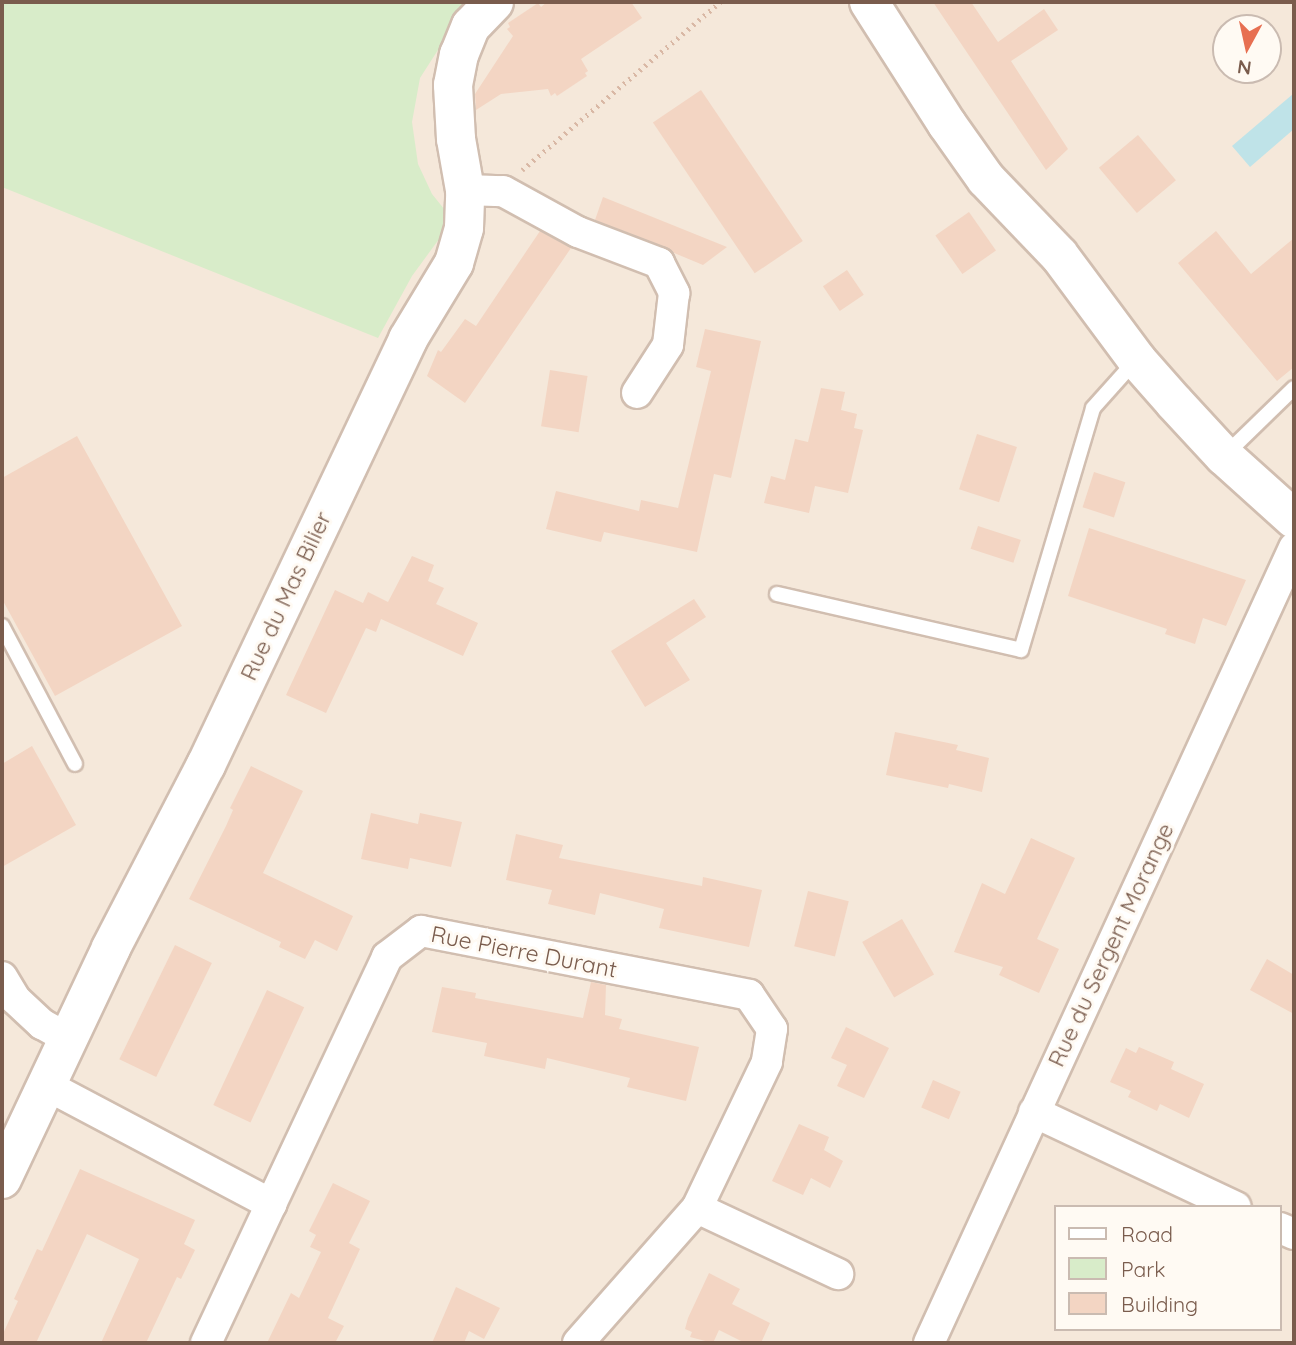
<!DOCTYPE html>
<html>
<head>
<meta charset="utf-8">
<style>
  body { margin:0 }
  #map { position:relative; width:1296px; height:1345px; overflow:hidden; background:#fdf6ec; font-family:Quicksand,sans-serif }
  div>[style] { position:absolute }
  .residential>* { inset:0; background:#f5e8da }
  .green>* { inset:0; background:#d8ecc9 }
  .water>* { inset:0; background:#bfe3e8 }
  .building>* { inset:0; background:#f3d5c3; transform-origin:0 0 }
  .path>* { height:4.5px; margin-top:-2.25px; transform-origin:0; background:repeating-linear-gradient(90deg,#d9b8a5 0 2px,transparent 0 7px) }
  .roads { filter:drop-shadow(2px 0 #d1beb0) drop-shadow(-2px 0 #d1beb0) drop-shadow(0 2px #d1beb0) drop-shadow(0 -2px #d1beb0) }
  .lane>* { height:14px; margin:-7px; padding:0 7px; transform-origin:7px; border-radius:7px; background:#fff }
  .street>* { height:30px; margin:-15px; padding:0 15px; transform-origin:15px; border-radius:15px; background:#fff }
  .secondary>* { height:38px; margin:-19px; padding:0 19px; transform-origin:19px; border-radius:19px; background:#fff }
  span { translate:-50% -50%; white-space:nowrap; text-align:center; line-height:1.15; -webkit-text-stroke:6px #fffaf3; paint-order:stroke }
  .street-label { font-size:23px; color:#7a5c4d }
  .frame { position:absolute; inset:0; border:4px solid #7a5c4d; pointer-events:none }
  .legend { position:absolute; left:1054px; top:1205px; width:228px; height:126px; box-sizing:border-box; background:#fffaf3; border:2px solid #cabbb1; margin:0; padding:9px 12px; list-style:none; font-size:21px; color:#7a5c4d }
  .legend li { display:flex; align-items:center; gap:14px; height:35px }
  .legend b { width:35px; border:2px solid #cabbb1 }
  .north { position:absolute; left:1212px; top:14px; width:70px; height:70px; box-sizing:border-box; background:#fffaf3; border:2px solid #cabbb1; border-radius:50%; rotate:188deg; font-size:19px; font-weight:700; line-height:28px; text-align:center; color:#7a5c4d }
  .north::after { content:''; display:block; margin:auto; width:24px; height:32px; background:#e76f51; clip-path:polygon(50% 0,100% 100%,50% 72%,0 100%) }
</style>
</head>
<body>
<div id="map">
  <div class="residential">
    <i style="clip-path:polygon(evenodd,2px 2px,1294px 2px,1294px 1343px,2px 1343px,2px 2px,1226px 28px,1268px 28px,1268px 70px,1226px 70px,1226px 28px,2px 2px,1056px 1207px,1280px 1207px,1280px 1329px,1056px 1329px,1056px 1207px)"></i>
  </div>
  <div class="green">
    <i style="clip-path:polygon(2px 2px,491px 2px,445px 39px,420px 78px,412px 122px,418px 164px,432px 194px,453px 220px,412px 276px,378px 338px,2px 187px)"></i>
  </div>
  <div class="water">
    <i style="clip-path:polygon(1293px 94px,1294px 129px,1250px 167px,1232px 146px)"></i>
  </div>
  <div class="building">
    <i style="clip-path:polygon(547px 2px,631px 2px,642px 18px,581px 59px,588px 71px,585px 73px,587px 76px,557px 96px,555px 93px,551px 96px,548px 89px,501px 94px,476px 110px,475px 94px,513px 36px,507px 29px,510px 27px,508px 23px,538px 3px,541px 7px)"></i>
    <i style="clip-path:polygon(933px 2px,971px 2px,998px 42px,1044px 9px,1058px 30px,1011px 61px,1068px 149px,1046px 170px)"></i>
    <i style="left:701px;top:90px;width:182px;height:58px;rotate:56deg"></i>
    <i style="left:1138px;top:135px;width:59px;height:51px;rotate:50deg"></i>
    <i style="clip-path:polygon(603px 197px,727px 247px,703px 265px,595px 220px)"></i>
    <i style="left:969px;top:212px;width:47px;height:41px;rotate:55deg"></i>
    <i style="clip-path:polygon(540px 231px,571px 248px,465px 403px,427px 376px,438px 350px,441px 352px,465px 319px,476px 326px)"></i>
    <i style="clip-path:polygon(1216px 231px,1251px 274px,1294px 238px,1294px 367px,1277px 381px,1178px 263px)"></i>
    <i style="left:847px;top:270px;width:30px;height:29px;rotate:56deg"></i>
    <i style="clip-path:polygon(705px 329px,761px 341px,731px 478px,714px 474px,697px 552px,604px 532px,601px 542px,546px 529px,556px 491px,639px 511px,641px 500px,678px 508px,711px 371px,696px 367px)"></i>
    <i style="left:550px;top:370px;width:38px;height:57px;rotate:9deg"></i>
    <i style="clip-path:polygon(821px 388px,845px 392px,841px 410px,857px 414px,854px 428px,863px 430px,848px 493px,815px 486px,809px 513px,764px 503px,771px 476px,785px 480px,795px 439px,808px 442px)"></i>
    <i style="left:977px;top:434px;width:42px;height:58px;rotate:18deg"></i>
    <i style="clip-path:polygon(77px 436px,182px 626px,55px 696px,2px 599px,2px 478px)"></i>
    <i style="left:1094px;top:472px;width:33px;height:37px;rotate:18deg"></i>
    <i style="left:978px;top:526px;width:45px;height:24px;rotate:18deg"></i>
    <i style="clip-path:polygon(1089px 528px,1246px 580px,1226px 626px,1203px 618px,1195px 644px,1165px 634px,1167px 629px,1068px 596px)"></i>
    <i style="clip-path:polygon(412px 556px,434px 565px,428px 581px,444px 588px,436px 604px,478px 623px,463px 656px,381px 619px,376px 632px,366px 628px,326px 713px,286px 695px,335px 590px,363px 603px,368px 592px,388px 602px)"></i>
    <i style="clip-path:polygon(694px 599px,706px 617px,666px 643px,690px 680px,645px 707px,611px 651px)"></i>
    <i style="clip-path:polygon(895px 732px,958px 745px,956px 750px,989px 758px,982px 792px,949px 784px,948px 788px,886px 775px)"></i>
    <i style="clip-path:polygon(32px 746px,76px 825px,2px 867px,2px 764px)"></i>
    <i style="clip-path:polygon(251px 766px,303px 791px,263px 873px,353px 916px,337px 951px,315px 940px,305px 959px,279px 947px,281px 942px,189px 899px,226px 826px,233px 810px,230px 808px)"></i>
    <i style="clip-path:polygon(371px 813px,418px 824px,420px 813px,462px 822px,451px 867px,410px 858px,408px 869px,361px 859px)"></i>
    <i style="clip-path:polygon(516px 834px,563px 845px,559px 858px,702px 886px,703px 877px,762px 890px,749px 947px,659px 928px,664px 909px,600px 893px,595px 915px,548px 904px,552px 890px,506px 880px)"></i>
    <i style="clip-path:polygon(1031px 838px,1075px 858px,1037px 939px,1059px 949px,1039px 993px,999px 975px,1003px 967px,954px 952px,982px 883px,1005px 894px)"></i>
    <i style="left:808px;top:891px;width:42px;height:57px;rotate:14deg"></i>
    <i style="left:902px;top:919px;width:64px;height:46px;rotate:60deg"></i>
    <i style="left:175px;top:945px;width:41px;height:127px;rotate:26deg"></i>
    <i style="clip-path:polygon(1267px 959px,1294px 975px,1294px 1014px,1250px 990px)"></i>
    <i style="clip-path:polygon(591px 982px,606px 985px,605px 1015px,622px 1019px,619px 1029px,699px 1047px,686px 1101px,627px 1087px,630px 1078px,547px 1058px,545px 1069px,484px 1056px,487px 1043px,432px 1032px,442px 987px,476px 993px,475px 998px,583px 1018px)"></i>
    <i style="left:267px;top:990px;width:41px;height:127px;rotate:25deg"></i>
    <i style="clip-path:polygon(846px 1027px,889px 1048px,864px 1098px,837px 1086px,847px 1065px,831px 1058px)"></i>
    <i style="clip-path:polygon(1139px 1047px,1174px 1062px,1171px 1069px,1204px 1084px,1189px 1118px,1160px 1104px,1157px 1111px,1128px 1097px,1131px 1091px,1110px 1082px,1126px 1048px,1136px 1053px)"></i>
    <i style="left:933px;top:1080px;width:30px;height:30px;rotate:23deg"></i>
    <i style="clip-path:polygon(799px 1124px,829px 1137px,824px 1150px,843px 1161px,830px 1188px,811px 1178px,803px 1195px,772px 1181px)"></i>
    <i style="clip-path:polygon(80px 1169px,195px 1220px,184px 1244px,195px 1250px,181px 1279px,177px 1277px,146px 1343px,101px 1343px,139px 1259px,87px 1234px,36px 1343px,2px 1343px,2px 1336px,18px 1301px,14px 1299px,37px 1249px,42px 1251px)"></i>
    <i style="clip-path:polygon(333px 1183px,370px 1201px,349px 1243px,360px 1249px,328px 1318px,344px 1326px,335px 1343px,267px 1343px,291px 1293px,299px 1298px,321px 1252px,310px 1247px,316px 1235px,309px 1231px)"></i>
    <i style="clip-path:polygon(709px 1273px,740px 1289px,732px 1304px,770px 1323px,761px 1343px,745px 1343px,719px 1330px,713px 1343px,690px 1337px,692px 1332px,685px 1329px,688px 1318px)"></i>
    <i style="clip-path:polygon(456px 1287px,500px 1308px,484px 1339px,469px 1331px,464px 1343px,432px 1343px)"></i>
  </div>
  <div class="path">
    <i style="left:522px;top:170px;width:260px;rotate:-40.3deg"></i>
  </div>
  <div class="roads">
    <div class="lane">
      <i style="left:1225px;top:455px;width:96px;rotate:-44.2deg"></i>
      <i style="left:777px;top:594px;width:250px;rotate:12.9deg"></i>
      <i style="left:1021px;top:650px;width:252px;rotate:-73.4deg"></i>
      <i style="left:1093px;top:408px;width:63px;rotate:-48.2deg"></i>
      <i style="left:2px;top:626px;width:156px;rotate:62.1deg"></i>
    </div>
    <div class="street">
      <i style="left:465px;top:190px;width:38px;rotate:2deg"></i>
      <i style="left:503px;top:191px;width:85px;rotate:28.7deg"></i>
      <i style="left:578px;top:232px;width:87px;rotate:20.9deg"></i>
      <i style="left:659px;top:263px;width:34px;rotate:63deg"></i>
      <i style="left:674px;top:293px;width:52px;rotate:96.6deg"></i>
      <i style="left:668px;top:345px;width:57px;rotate:122.9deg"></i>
      <i style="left:2px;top:977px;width:26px;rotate:59deg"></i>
      <i style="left:15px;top:999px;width:37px;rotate:43deg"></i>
      <i style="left:42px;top:1024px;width:31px;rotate:29deg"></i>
      <i style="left:46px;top:1085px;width:255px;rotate:27.9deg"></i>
      <i style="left:271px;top:1204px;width:273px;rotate:-64.8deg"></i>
      <i style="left:387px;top:957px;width:43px;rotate:-37.4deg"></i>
      <i style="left:421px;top:931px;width:334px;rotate:11deg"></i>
      <i style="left:749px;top:995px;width:41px;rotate:55.9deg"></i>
      <i style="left:772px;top:1029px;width:33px;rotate:99deg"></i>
      <i style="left:767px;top:1062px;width:162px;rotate:115.6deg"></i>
      <i style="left:1034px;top:1112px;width:223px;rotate:25.2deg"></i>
      <i style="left:1280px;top:1228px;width:15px;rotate:23deg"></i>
      <i style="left:206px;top:1343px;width:153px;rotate:-64.9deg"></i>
      <i style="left:578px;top:1343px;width:180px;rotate:-48.6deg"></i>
      <i style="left:697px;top:1208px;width:156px;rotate:25.1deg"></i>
      <i style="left:929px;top:1343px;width:875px;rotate:-65.34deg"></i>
    </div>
    <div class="secondary">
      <i style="left:869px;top:2px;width:145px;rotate:57.4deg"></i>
      <i style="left:947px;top:124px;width:67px;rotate:54.7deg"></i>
      <i style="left:986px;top:179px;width:105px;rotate:46.2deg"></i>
      <i style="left:1059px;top:255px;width:131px;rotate:53.4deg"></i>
      <i style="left:1137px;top:360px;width:56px;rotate:48.6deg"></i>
      <i style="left:1174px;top:402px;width:74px;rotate:47.2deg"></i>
      <i style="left:1224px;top:456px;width:94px;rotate:42deg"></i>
      <i style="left:2px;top:1179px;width:255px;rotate:-64.7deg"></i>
      <i style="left:111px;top:948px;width:206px;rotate:-62.6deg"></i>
      <i style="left:206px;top:765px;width:471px;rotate:-64.6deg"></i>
      <i style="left:408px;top:339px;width:89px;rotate:-58.8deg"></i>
      <i style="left:454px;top:263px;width:36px;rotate:-74deg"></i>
      <i style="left:464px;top:228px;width:38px;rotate:-88deg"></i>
      <i style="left:465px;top:190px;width:52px;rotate:-100deg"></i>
      <i style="left:456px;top:139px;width:54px;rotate:-93.2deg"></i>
      <i style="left:453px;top:85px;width:31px;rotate:-79deg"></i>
      <i style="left:459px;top:55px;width:31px;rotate:-68deg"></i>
      <i style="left:471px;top:26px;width:33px;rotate:-46deg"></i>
    </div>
  </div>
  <div class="street-label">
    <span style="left:286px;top:596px;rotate:-65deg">Rue du Mas Bilier</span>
    <span style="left:1111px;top:945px;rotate:-65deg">Rue du Sergent Morange</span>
    <span style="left:524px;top:952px;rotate:11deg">Rue Pierre Durant</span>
  </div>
  <div class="frame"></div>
  <ul class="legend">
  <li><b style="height:9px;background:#fff"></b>Road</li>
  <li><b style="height:19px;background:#d8ecc9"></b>Park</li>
  <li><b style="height:19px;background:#f3d5c3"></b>Building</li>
  </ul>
  <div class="north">N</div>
</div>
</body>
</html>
